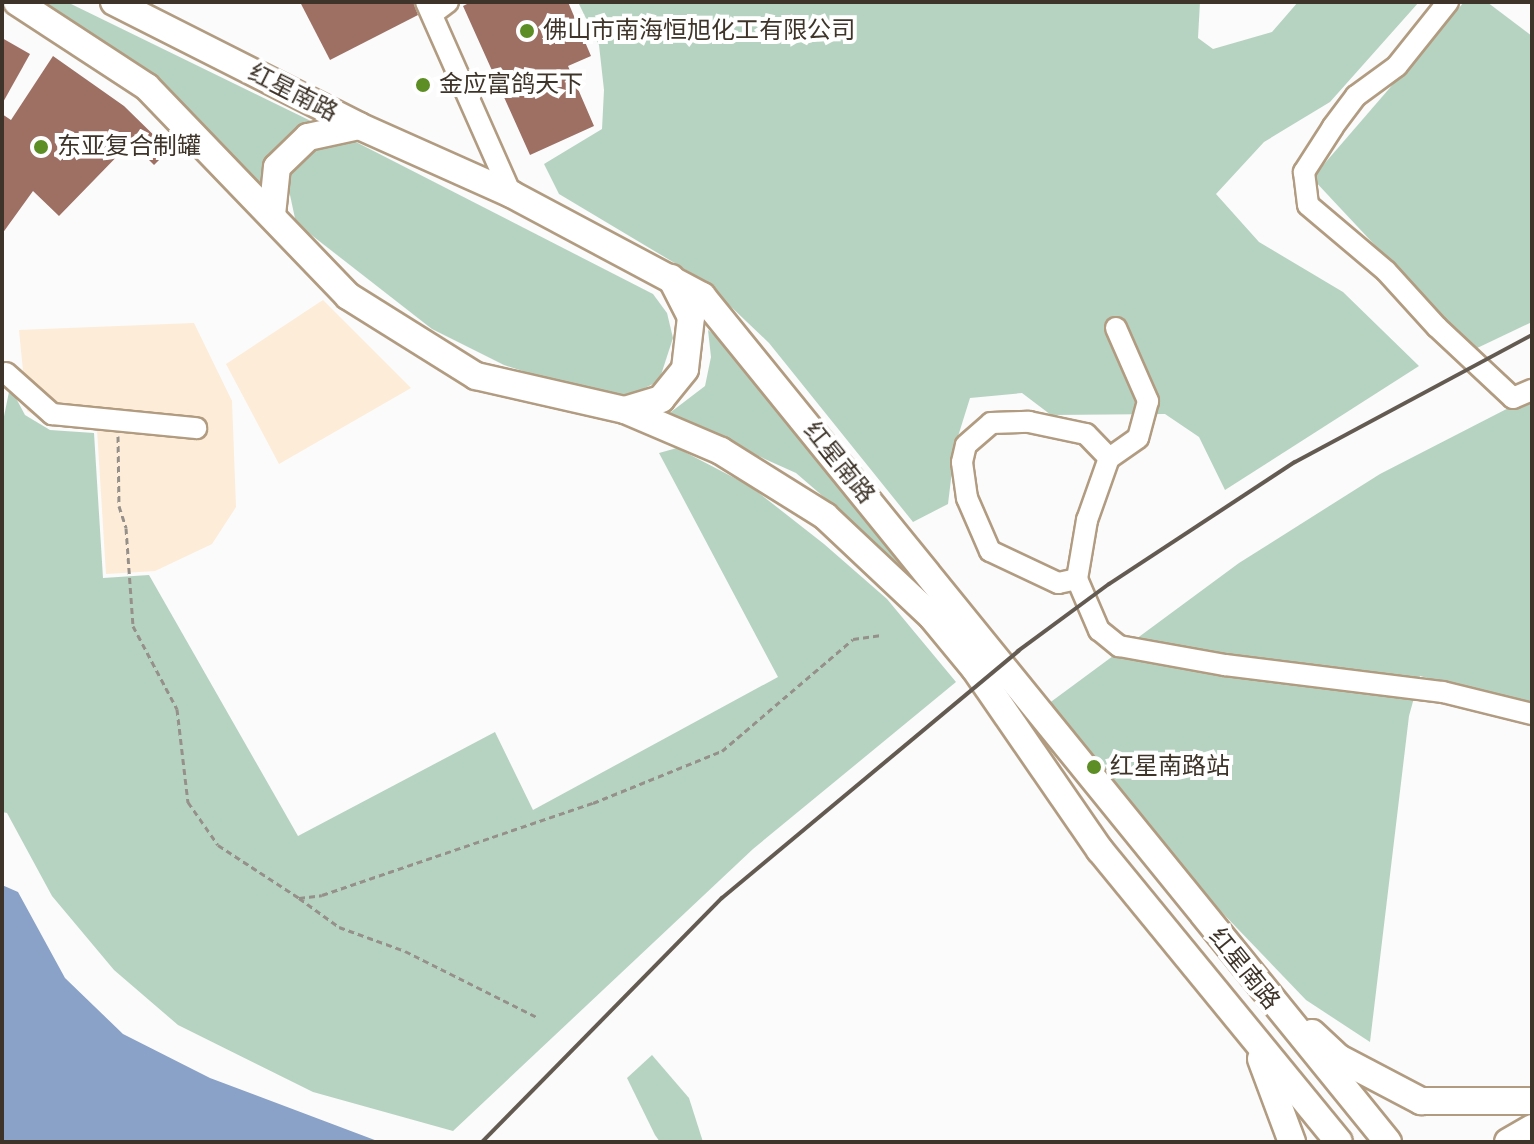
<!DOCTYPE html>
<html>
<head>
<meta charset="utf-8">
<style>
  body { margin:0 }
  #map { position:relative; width:1534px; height:1144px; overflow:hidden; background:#fbfbfb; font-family:"Work Sans","Noto Sans SC",sans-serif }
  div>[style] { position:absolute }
  .built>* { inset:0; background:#fdecd7 }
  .green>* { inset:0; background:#b6d3c1 }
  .water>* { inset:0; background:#8aa2c8 }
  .building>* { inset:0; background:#9d7063 }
  .path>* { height:3px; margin-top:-1.5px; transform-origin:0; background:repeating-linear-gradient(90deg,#96908a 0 6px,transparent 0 10px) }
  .roads { filter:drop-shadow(2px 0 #b29c81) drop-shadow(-2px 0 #b29c81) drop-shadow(0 2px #b29c81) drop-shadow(0 -2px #b29c81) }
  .minor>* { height:20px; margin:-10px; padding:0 10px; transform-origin:10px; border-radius:10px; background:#fff }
  .major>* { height:26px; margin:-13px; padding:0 13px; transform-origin:13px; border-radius:13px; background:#fff }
  .rail>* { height:4px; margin:-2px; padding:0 2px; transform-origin:2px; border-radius:2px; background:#635b52 }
  .dots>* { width:22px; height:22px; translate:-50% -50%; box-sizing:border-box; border:4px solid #fff; border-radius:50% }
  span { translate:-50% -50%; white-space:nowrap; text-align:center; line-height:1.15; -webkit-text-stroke:8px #fff; paint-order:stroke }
  .poi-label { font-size:24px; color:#3e3429 }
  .left { translate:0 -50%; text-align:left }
  .street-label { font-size:24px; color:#3e3429 }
  .frame { position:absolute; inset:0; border:4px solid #3e3429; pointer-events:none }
</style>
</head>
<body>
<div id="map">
  <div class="built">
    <i style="clip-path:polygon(323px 300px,411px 388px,279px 464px,226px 364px)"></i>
    <i style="clip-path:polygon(194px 323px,232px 401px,236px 507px,212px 544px,155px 571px,106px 574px,97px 429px,53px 425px,27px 411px,19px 330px)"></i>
  </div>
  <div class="green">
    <i style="clip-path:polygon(40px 2px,67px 2px,315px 123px,291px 135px,272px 155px,267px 199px,160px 88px)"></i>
    <i style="clip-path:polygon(578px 2px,1200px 2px,1198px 38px,1213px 49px,1272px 32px,1298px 2px,1419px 2px,1330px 102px,1264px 142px,1216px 194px,1259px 242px,1343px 292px,1419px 366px,1225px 490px,1199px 437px,1165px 414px,1051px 415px,1022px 393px,970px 398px,955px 446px,948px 504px,913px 522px,769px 343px,703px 280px,559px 194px,544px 164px,602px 129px,604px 90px,599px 45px)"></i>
    <i style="clip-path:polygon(1464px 2px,1487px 2px,1532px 36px,1532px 322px,1473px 350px,1312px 178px)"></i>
    <i style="clip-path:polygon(335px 140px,354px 141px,653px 294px,667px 313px,673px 338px,659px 381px,621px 400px,609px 399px,504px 365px,432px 329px,296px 223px,287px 181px,296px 161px)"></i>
    <i style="clip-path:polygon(708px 330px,734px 350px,988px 665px,862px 530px,796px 473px,667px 415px,705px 386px,711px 357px)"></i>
    <i style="clip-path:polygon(10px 387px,25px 415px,50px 430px,94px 433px,103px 578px,149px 575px,298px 836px,495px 732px,533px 810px,778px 677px,659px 453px,677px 448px,750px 486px,824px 544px,887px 599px,956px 682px,753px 849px,453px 1131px,313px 1092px,178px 1025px,114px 970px,52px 896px,7px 813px,2px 812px,2px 426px)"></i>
    <i style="clip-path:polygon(1532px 396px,1532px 706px,1420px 676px,1409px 716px,1370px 1042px,1306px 1000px,1211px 901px,1048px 704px,1239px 563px,1380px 474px)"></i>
    <i style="clip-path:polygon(652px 1055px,689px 1098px,703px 1142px,660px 1142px,655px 1135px,627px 1078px)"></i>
  </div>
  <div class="water">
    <i style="clip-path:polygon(2px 885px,18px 892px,65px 978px,123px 1034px,210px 1078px,380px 1142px,2px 1142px)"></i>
  </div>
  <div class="building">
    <i style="clip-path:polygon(300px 2px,413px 2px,418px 15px,330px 60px)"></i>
    <i style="clip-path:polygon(471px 2px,568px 2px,591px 56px,568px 66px,594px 126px,530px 155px,463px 6px)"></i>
    <i style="clip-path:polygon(2px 38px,30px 54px,2px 104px)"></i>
    <i style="clip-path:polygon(53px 56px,124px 106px,169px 150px,154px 165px,131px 142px,59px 216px,33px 191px,2px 234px,2px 114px,11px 120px)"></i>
  </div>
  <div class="path">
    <i style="left:118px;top:436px;width:70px;rotate:89.2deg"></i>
    <i style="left:119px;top:506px;width:23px;rotate:72deg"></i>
    <i style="left:126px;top:528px;width:98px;rotate:85.9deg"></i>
    <i style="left:133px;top:626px;width:94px;rotate:62.1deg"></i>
    <i style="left:177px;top:709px;width:94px;rotate:83.3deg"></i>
    <i style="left:188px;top:802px;width:52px;rotate:55.1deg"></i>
    <i style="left:218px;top:845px;width:97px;rotate:33.2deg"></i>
    <i style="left:299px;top:898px;width:23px;rotate:-7deg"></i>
    <i style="left:322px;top:895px;width:286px;rotate:-18.8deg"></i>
    <i style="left:593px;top:803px;width:139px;rotate:-22deg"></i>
    <i style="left:722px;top:751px;width:172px;rotate:-40.5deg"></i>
    <i style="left:853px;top:639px;width:27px;rotate:-8deg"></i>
    <i style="left:299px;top:898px;width:49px;rotate:35.9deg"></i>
    <i style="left:339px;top:927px;width:70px;rotate:20deg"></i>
    <i style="left:405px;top:951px;width:148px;rotate:26.6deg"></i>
  </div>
  <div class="roads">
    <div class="minor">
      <i style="left:426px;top:2px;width:210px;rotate:66.1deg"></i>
      <i style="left:1448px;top:2px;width:82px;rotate:128.6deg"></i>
      <i style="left:1397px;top:66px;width:51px;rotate:143.8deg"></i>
      <i style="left:1356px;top:96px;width:39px;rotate:127deg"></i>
      <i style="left:1333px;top:127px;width:54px;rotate:122.8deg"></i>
      <i style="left:1304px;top:172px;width:33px;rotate:83deg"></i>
      <i style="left:1308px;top:205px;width:102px;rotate:40.2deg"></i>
      <i style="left:1386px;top:271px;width:76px;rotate:47.7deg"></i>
      <i style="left:1437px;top:327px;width:104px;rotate:43.1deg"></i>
      <i style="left:1513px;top:398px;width:21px;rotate:-23deg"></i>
      <i style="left:432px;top:14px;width:20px;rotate:-37deg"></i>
      <i style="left:1116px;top:328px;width:80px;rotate:66.3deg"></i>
      <i style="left:1148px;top:401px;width:38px;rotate:105deg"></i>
      <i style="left:1138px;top:438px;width:35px;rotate:145deg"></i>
      <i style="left:1109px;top:458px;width:66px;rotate:109.5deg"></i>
      <i style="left:1087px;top:520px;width:60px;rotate:99.6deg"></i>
      <i style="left:1077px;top:579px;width:56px;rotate:66.7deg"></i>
      <i style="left:1099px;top:630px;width:26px;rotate:39deg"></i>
      <i style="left:1119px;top:646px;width:108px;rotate:10.2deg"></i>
      <i style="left:1225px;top:665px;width:220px;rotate:7.1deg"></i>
      <i style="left:1443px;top:692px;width:92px;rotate:13.9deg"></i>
      <i style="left:6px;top:373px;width:62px;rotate:41.7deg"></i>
      <i style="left:52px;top:414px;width:145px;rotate:5.6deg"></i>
      <i style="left:1077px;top:579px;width:19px;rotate:168deg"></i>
      <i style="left:1058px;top:583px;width:75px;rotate:-154.8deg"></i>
      <i style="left:990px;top:551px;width:58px;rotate:-113.5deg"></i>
      <i style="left:967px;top:498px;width:36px;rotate:-98deg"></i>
      <i style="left:962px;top:462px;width:17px;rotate:-77deg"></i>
      <i style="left:966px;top:445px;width:33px;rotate:-41deg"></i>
      <i style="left:991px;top:423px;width:38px;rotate:-2deg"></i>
      <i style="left:1029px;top:422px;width:58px;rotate:11.9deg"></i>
      <i style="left:1086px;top:434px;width:33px;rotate:46deg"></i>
    </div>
    <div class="major">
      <i style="left:17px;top:2px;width:155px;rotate:33.2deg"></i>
      <i style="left:147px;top:87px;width:290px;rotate:46.1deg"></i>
      <i style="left:348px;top:296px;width:151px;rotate:32deg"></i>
      <i style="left:476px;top:376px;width:153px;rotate:12.9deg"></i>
      <i style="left:625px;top:410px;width:104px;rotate:23.1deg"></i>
      <i style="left:721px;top:451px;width:123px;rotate:32deg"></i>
      <i style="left:825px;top:516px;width:147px;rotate:43.3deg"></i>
      <i style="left:932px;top:617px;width:67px;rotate:50.4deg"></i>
      <i style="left:975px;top:669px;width:220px;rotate:55.4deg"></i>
      <i style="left:1100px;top:850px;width:377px;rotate:50.7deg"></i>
      <i style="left:114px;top:2px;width:275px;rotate:26.8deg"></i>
      <i style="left:359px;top:126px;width:167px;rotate:24.1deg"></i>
      <i style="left:511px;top:194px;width:217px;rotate:28.1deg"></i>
      <i style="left:702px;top:296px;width:1089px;rotate:50.96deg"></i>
      <i style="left:272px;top:215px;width:48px;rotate:-84.1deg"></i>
      <i style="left:277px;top:167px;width:43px;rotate:-44.1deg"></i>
      <i style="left:308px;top:137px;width:52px;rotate:-12.2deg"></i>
      <i style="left:625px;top:410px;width:38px;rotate:-17deg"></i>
      <i style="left:661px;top:399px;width:38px;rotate:-51deg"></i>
      <i style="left:685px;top:369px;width:52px;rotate:-83.4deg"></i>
      <i style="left:691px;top:317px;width:44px;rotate:-117.1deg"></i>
      <i style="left:1312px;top:1033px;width:37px;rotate:43deg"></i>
      <i style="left:1339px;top:1058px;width:93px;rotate:27.7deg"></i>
      <i style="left:1421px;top:1101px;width:111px"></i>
      <i style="left:1261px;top:1059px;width:89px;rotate:69.5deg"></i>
      <i style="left:1508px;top:1142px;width:28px;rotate:-30deg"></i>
    </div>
  </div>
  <div class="rail">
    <i style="left:482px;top:1142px;width:342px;rotate:-45.5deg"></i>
    <i style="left:722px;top:898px;width:386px;rotate:-39.8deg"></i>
    <i style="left:1018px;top:651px;width:113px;rotate:-36.4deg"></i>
    <i style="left:1109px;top:584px;width:222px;rotate:-33.3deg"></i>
    <i style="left:1295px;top:462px;width:269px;rotate:-28.2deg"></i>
  </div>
  <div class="dots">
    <i style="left:527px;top:31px;background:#5d8e25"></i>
    <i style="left:423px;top:85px;background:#5d8e25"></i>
    <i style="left:41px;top:147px;background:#5d8e25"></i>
    <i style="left:1094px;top:767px;background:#5d8e25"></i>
  </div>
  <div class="poi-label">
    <span class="left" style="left:543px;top:31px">佛山市南海恒旭化工有限公司</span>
    <span class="left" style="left:439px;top:85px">金应富鸽天下</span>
    <span class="left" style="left:57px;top:147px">东亚复合制罐</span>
    <span class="left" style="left:1110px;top:767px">红星南路站</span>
  </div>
  <div class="street-label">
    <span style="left:293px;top:93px;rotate:27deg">红星南路</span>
    <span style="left:839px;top:463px;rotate:51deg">红星南路</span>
    <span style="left:1244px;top:969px;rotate:51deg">红星南路</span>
  </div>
  <div class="frame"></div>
</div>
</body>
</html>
